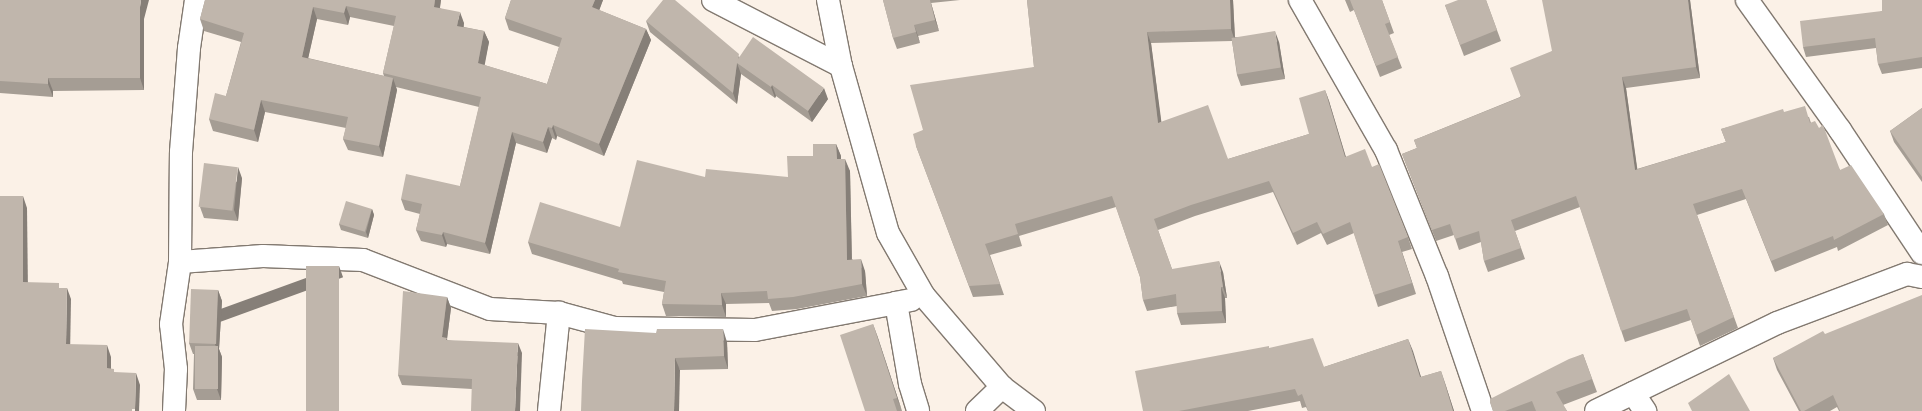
<!DOCTYPE html>
<html>
<head>
<meta charset="utf-8">
<style>
  body { margin:0 }
  #map { position:relative; width:1922px; height:411px; overflow:hidden; background:#fbf1e7; font-family:"Nunito Sans",sans-serif }
  div>[style] { position:absolute }
  .roads { filter:drop-shadow(1px 0 #827970) drop-shadow(-1px 0 #827970) drop-shadow(0 1px #827970) drop-shadow(0 -1px #827970) }
  .minor>* { height:22px; margin:-11px; padding:0 11px; transform-origin:11px; border-radius:11px; background:#fff }
  .wall>* { inset:0; background:#a59d94 }
  .shaded-wall>* { inset:0; background:#867f78; transform-origin:0 0 }
  .building>* { inset:0; background:#c0b6ac; transform-origin:0 0 }
  span { translate:-50% -50%; white-space:nowrap; text-align:center; line-height:1.15; -webkit-text-stroke:3.5px #fbf1e7; paint-order:stroke }
</style>
</head>
<body>
<div id="map">
  <div class="roads">
    <div class="minor">
      <i style="left:713px;top:0;width:144px;rotate:27.3deg"></i>
      <i style="left:828px;top:0;width:67px;rotate:78.9deg"></i>
      <i style="left:841px;top:66px;width:173px;rotate:74.3deg"></i>
      <i style="left:888px;top:233px;width:73px;rotate:60.3deg"></i>
      <i style="left:924px;top:296px;width:120px;rotate:49.4deg"></i>
      <i style="left:1002px;top:387px;width:40px;rotate:37deg"></i>
      <i style="left:1300px;top:0;width:173px;rotate:60.2deg"></i>
      <i style="left:1386px;top:150px;width:136px;rotate:68deg"></i>
      <i style="left:1437px;top:276px;width:143px;rotate:71.2deg"></i>
      <i style="left:1747px;top:0;width:160px;rotate:54.4deg"></i>
      <i style="left:1840px;top:130px;width:148px;rotate:56.3deg"></i>
      <i style="left:180px;top:262px;width:83px;rotate:-4.1deg"></i>
      <i style="left:263px;top:256px;width:100px;rotate:2.3deg"></i>
      <i style="left:363px;top:260px;width:136px;rotate:21.1deg"></i>
      <i style="left:490px;top:309px;width:69px;rotate:3.3deg"></i>
      <i style="left:559px;top:313px;width:58px;rotate:15deg"></i>
      <i style="left:615px;top:328px;width:140px;rotate:0.8deg"></i>
      <i style="left:755px;top:330px;width:144px;rotate:-10.8deg"></i>
      <i style="left:911px;top:300px;width:15px;rotate:169deg"></i>
      <i style="left:896px;top:303px;width:82px;rotate:80.2deg"></i>
      <i style="left:910px;top:384px;width:28px;rotate:73deg"></i>
      <i style="left:1633px;top:393px;width:22px;rotate:56deg"></i>
      <i style="left:174px;top:411px;width:42px;rotate:-87.3deg"></i>
      <i style="left:176px;top:369px;width:45px;rotate:-96.3deg"></i>
      <i style="left:171px;top:324px;width:63px;rotate:-81.7deg"></i>
      <i style="left:180px;top:262px;width:110px;rotate:-89.5deg"></i>
      <i style="left:181px;top:152px;width:104px;rotate:-85.6deg"></i>
      <i style="left:189px;top:48px;width:49px;rotate:-81.7deg"></i>
      <i style="left:549px;top:411px;width:99px;rotate:-84.2deg"></i>
      <i style="left:977px;top:411px;width:35px;rotate:-44deg"></i>
      <i style="left:1596px;top:411px;width:201px;rotate:-25.9deg"></i>
      <i style="left:1777px;top:323px;width:139px;rotate:-20.7deg"></i>
      <i style="left:1907px;top:274px;width:15px;rotate:11deg"></i>
    </div>
  </div>
  <div class="wall">
    <i style="clip-path:polygon(0 0,144px 19px,144px 90px,53px 91px,53px 97px,0 93px)"></i>
    <i style="clip-path:polygon(evenodd,205px 0,441px 0,440px 8px,464px 23px,464px 27px,484px 31px,489px 42px,484px 65px,547px 84px,559px 47px,509px 30px,505px 18px,511px 0,603px 0,599px 10px,646px 29px,651px 40px,604px 156px,557px 136px,556px 140px,552px 138px,547px 153px,516px 143px,490px 254px,447px 244px,446px 247px,421px 241px,416px 230px,420px 214px,405px 210px,401px 199px,460px 186px,479px 107px,396px 87px,397px 90px,383px 157px,348px 150px,343px 139px,346px 128px,265px 112px,258px 142px,213px 131px,209px 119px,226px 96px,241px 42px,204px 31px,200px 19px,205px 0,350px 17px,394px 26px,383px 73px,384px 76px,308px 58px,317px 19px,348px 25px,350px 17px)"></i>
    <i style="clip-path:polygon(883px 0,960px 0,931px 3px,939px 31px,918px 36px,920px 43px,897px 49px,893px 38px)"></i>
    <i style="clip-path:polygon(1027px 0,1233px 0,1235px 37px,1279px 42px,1285px 79px,1241px 86px,1237px 75px,1232px 41px,1151px 43px,1161px 122px,1228px 159px,1309px 134px,1325px 90px,1329px 101px,1346px 157px,1372px 167px,1408px 237px,1412px 249px,1402px 252px,1416px 294px,1378px 307px,1354px 233px,1327px 245px,1321px 233px,1297px 245px,1273px 192px,1195px 216px,1158px 230px,1172px 269px,1223px 272px,1227px 298px,1225px 298px,1226px 323px,1181px 325px,1177px 313px,1177px 306px,1147px 311px,1143px 300px,1140px 277px,1116px 207px,1019px 236px,1022px 246px,990px 255px,1004px 295px,973px 297px,916px 146px,923px 130px,1034px 67px)"></i>
    <i style="clip-path:polygon(1345px 0,1382px 0,1394px 33px,1389px 35px,1402px 68px,1380px 77px,1354px 10px,1350px 12px)"></i>
    <i style="clip-path:polygon(1486px 0,1501px 41px,1464px 56px,1445px 5px)"></i>
    <i style="clip-path:polygon(1690px 0,1700px 78px,1626px 88px,1637px 169px,1726px 142px,1721px 129px,1784px 112px,1809px 117px,1811px 123px,1840px 170px,1884px 214px,1888px 225px,1838px 251px,1837px 247px,1775px 272px,1746px 199px,1697px 215px,1738px 328px,1700px 346px,1691px 320px,1625px 342px,1580px 207px,1515px 231px,1525px 259px,1488px 272px,1484px 261px,1481px 242px,1459px 250px,1454px 235px,1436px 241px,1402px 154px,1417px 148px,1414px 140px,1520px 97px,1552px 51px)"></i>
    <i style="clip-path:polygon(1922px 0,1922px 68px,1882px 74px,1878px 64px,1876px 48px,1806px 57px,1803px 47px,1882px 11px)"></i>
    <i style="clip-path:polygon(646px 21px,740px 57px,828px 99px,812px 122px,776px 96px,775px 98px,741px 74px,737px 104px,650px 32px)"></i>
    <i style="clip-path:polygon(1922px 108px,1922px 182px,1894px 142px,1890px 131px)"></i>
    <i style="clip-path:polygon(836px 144px,841px 156px,841px 159px,850px 171px,852px 259px,865px 271px,867px 296px,797px 309px,772px 311px,769px 303px,726px 304px,726px 317px,666px 316px,662px 304px,664px 292px,623px 284px,622px 281px,532px 254px,528px 242px,620px 227px,705px 177px,788px 177px,813px 156px)"></i>
    <i style="clip-path:polygon(242px 178px,238px 221px,204px 218px,200px 207px)"></i>
    <i style="clip-path:polygon(372px 209px,374px 215px,368px 238px,341px 230px,339px 224px)"></i>
    <i style="clip-path:polygon(218px 290px,222px 301px,219px 349px,222px 357px,221px 400px,197px 400px,193px 389px,194px 354px,193px 354px,189px 343px)"></i>
    <i style="clip-path:polygon(447px 297px,451px 308px,447px 339px,447px 340px,522px 353px,472px 389px,402px 385px,398px 375px)"></i>
    <i style="clip-path:polygon(873px 324px,878px 338px,902px 411px,865px 411px)"></i>
    <i style="clip-path:polygon(656px 333px,727px 342px,728px 369px,680px 370px)"></i>
    <i style="clip-path:polygon(1825px 334px,1922px 411px,1839px 411px,1837px 407px,1830px 411px,1799px 411px,1777px 370px,1773px 358px)"></i>
    <i style="clip-path:polygon(1408px 339px,1421px 377px,1441px 371px,1454px 411px,1308px 411px,1306px 407px,1302px 408px,1300px 401px,1248px 411px,1143px 411px,1270px 348px,1324px 367px)"></i>
    <i style="clip-path:polygon(1583px 354px,1597px 392px,1563px 405px,1567px 411px,1493px 411px,1490px 402px)"></i>
  </div>
  <div class="shaded-wall">
    <i style="clip-path:polygon(141px 0,149px 0,144px 19px,144px 90px,140px 78px,140px 7px)"></i>
    <i style="clip-path:polygon(435px 0,441px 0,438px 19px,434px 7px)"></i>
    <i style="clip-path:polygon(595px 0,603px 0,596px 19px,592px 7px)"></i>
    <i style="clip-path:polygon(930px 0,931px 3px,939px 31px,935px 20px)"></i>
    <i style="clip-path:polygon(1230px 0,1233px 0,1235px 41px,1231px 29px)"></i>
    <i style="clip-path:polygon(1688px 0,1690px 0,1700px 78px,1696px 67px)"></i>
    <i style="clip-path:polygon(346px 6px,350px 17px,348px 25px,344px 13px)"></i>
    <i style="clip-path:polygon(313px 7px,317px 19px,306px 68px,302px 57px)"></i>
    <i style="clip-path:polygon(460px 12px,464px 23px,461px 37px,457px 26px)"></i>
    <i style="clip-path:polygon(914px 25px,918px 36px,920px 43px,916px 32px)"></i>
    <i style="clip-path:polygon(646px 29px,651px 40px,604px 156px,599px 144px)"></i>
    <i style="clip-path:polygon(484px 31px,489px 42px,483px 74px,478px 63px)"></i>
    <i style="clip-path:polygon(1275px 31px,1279px 42px,1285px 79px,1281px 68px)"></i>
    <i style="clip-path:polygon(1147px 32px,1151px 43px,1163px 134px,1158px 123px)"></i>
    <i style="clip-path:polygon(737px 63px,741px 74px,737px 104px,733px 93px)"></i>
    <i style="clip-path:polygon(1622px 77px,1626px 88px,1639px 181px,1635px 170px)"></i>
    <i style="clip-path:polygon(48px 78px,53px 91px,53px 97px,48px 84px)"></i>
    <i style="clip-path:polygon(393px 78px,397px 90px,383px 157px,379px 146px)"></i>
    <i style="clip-path:polygon(772px 85px,776px 96px,775px 98px,771px 87px)"></i>
    <i style="clip-path:polygon(824px 88px,828px 99px,812px 122px,808px 111px)"></i>
    <i style="clip-path:polygon(1325px 90px,1329px 101px,1349px 168px,1345px 157px)"></i>
    <i style="clip-path:polygon(261px 100px,265px 112px,258px 142px,254px 130px)"></i>
    <i style="clip-path:polygon(553px 125px,557px 136px,556px 140px,552px 128px)"></i>
    <i style="clip-path:polygon(548px 127px,552px 138px,547px 153px,543px 142px)"></i>
    <i style="clip-path:polygon(512px 132px,516px 143px,490px 254px,485px 243px)"></i>
    <i style="clip-path:polygon(836px 144px,841px 156px,841px 171px,837px 159px)"></i>
    <i style="clip-path:polygon(845px 159px,850px 171px,852px 271px,847px 260px)"></i>
    <i style="clip-path:polygon(238px 167px,242px 178px,238px 221px,234px 210px)"></i>
    <i style="clip-path:polygon(23px 196px,27px 208px,28px 293px,23px 282px)"></i>
    <i style="clip-path:polygon(372px 209px,374px 215px,368px 238px,366px 232px)"></i>
    <i style="clip-path:polygon(443px 232px,447px 244px,446px 247px,442px 235px)"></i>
    <i style="clip-path:polygon(1398px 241px,1402px 252px,1416px 294px,1412px 283px)"></i>
    <i style="clip-path:polygon(861px 259px,865px 271px,867px 296px,862px 284px)"></i>
    <i style="clip-path:polygon(1219px 261px,1223px 272px,1227px 298px,1223px 287px)"></i>
    <i style="left:339px;top:266px;width:12px;height:145px;rotate:70deg"></i>
    <i style="clip-path:polygon(1221px 287px,1225px 298px,1226px 323px,1222px 311px)"></i>
    <i style="clip-path:polygon(67px 288px,71px 299px,70px 356px,66px 344px)"></i>
    <i style="clip-path:polygon(218px 290px,222px 301px,219px 349px,222px 357px,221px 400px,217px 389px,218px 353px,215px 344px)"></i>
    <i style="clip-path:polygon(721px 293px,726px 304px,726px 317px,722px 305px)"></i>
    <i style="clip-path:polygon(447px 297px,451px 308px,447px 339px,450px 348px,442px 337px)"></i>
    <i style="clip-path:polygon(873px 324px,878px 338px,902px 411px,897px 398px)"></i>
    <i style="clip-path:polygon(723px 329px,727px 342px,728px 369px,724px 356px)"></i>
    <i style="clip-path:polygon(1408px 339px,1413px 351px,1425px 390px,1420px 377px)"></i>
    <i style="clip-path:polygon(518px 343px,522px 353px,520px 411px,515px 411px)"></i>
    <i style="clip-path:polygon(107px 345px,111px 357px,111px 380px,107px 368px)"></i>
    <i style="clip-path:polygon(675px 358px,680px 370px,679px 411px,674px 411px)"></i>
    <i style="clip-path:polygon(1441px 371px,1445px 383px,1454px 411px,1453px 411px)"></i>
    <i style="clip-path:polygon(136px 373px,140px 385px,139px 411px,135px 411px,135px 409px)"></i>
  </div>
  <div class="building">
    <i style="clip-path:polygon(0 0,141px 0,140px 7px,140px 78px,48px 78px,48px 84px,0 81px)"></i>
    <i style="clip-path:polygon(205px 0,435px 0,434px 7px,460px 12px,457px 26px,484px 31px,478px 63px,547px 84px,562px 38px,505px 18px,511px 0,595px 0,592px 7px,646px 29px,599px 144px,553px 125px,552px 128px,548px 127px,543px 142px,512px 132px,485px 243px,443px 232px,442px 235px,416px 230px,422px 204px,401px 199px,406px 174px,460px 186px,481px 97px,383px 73px,396px 16px,346px 6px,344px 13px,313px 7px,302px 57px,393px 78px,379px 146px,343px 139px,348px 117px,261px 100px,254px 130px,209px 119px,215px 93px,226px 96px,244px 33px,200px 19px)"></i>
    <i style="clip-path:polygon(663px 0,675px 0,739px 54px,738px 59px,753px 37px,824px 88px,808px 111px,772px 85px,771px 87px,737px 63px,733px 93px,646px 21px)"></i>
    <i style="clip-path:polygon(883px 0,930px 0,935px 20px,914px 25px,916px 32px,893px 38px)"></i>
    <i style="clip-path:polygon(1027px 0,1230px 0,1231px 29px,1147px 32px,1158px 123px,1208px 105px,1228px 159px,1309px 134px,1299px 98px,1325px 90px,1345px 157px,1365px 149px,1372px 167px,1379px 164px,1408px 237px,1398px 241px,1412px 283px,1374px 295px,1350px 222px,1323px 234px,1317px 222px,1293px 233px,1269px 181px,1191px 205px,1154px 219px,1172px 269px,1219px 261px,1223px 287px,1221px 287px,1222px 311px,1177px 313px,1176px 294px,1143px 300px,1140px 277px,1112px 196px,1015px 224px,1018px 234px,985px 244px,1000px 284px,969px 286px,916px 146px,913px 134px,923px 130px,910px 85px,1034px 67px)"></i>
    <i style="clip-path:polygon(1350px 0,1382px 0,1390px 22px,1385px 24px,1398px 57px,1376px 66px)"></i>
    <i style="clip-path:polygon(1458px 0,1486px 0,1497px 30px,1460px 45px,1445px 5px)"></i>
    <i style="clip-path:polygon(1542px 0,1688px 0,1696px 67px,1622px 77px,1635px 170px,1726px 142px,1721px 129px,1783px 109px,1784px 112px,1805px 106px,1810px 123px,1815px 121px,1819px 128px,1823px 125px,1840px 170px,1851px 165px,1884px 214px,1834px 240px,1833px 236px,1771px 261px,1742px 189px,1693px 204px,1734px 317px,1696px 335px,1687px 309px,1621px 331px,1576px 196px,1511px 220px,1521px 248px,1484px 261px,1479px 231px,1455px 239px,1450px 224px,1432px 230px,1402px 154px,1417px 148px,1414px 140px,1521px 97px,1510px 68px,1552px 51px)"></i>
    <i style="clip-path:polygon(1882px 0,1922px 0,1922px 57px,1878px 64px,1875px 38px,1803px 47px,1800px 21px,1882px 11px)"></i>
    <i style="left:1275px;top:31px;width:37px;height:44px;rotate:81deg"></i>
    <i style="clip-path:polygon(1922px 108px,1922px 177px,1890px 131px)"></i>
    <i style="clip-path:polygon(813px 144px,836px 144px,837px 159px,845px 159px,847px 260px,861px 259px,862px 284px,793px 297px,768px 299px,767px 291px,721px 293px,722px 305px,662px 304px,666px 281px,618px 272px,619px 269px,528px 242px,540px 202px,620px 227px,637px 160px,705px 177px,706px 169px,788px 177px,787px 156px,813px 156px)"></i>
    <i style="left:204px;top:163px;width:34px;height:44px;rotate:7deg"></i>
    <i style="clip-path:polygon(0 196px,23px 196px,23px 282px,59px 283px,59px 288px,67px 288px,66px 344px,107px 345px,107px 368px,114px 369px,114px 372px,136px 373px,135px 409px,132px 409px,132px 411px,0 411px)"></i>
    <i style="left:346px;top:201px;width:27px;height:24px;rotate:17deg"></i>
    <i style="left:306px;top:266px;width:33px;height:145px"></i>
    <i style="left:191px;top:289px;width:27px;height:54px;rotate:2deg"></i>
    <i style="clip-path:polygon(403px 291px,447px 297px,442px 337px,447px 338px,446px 340px,518px 343px,515px 411px,471px 411px,472px 379px,398px 375px)"></i>
    <i style="clip-path:polygon(1922px 295px,1922px 411px,1840px 411px,1833px 395px,1804px 411px,1801px 411px,1773px 358px,1823px 331px,1825px 334px)"></i>
    <i style="clip-path:polygon(873px 324px,897px 398px,893px 399px,897px 411px,865px 411px,840px 335px)"></i>
    <i style="clip-path:polygon(585px 329px,656px 333px,657px 329px,723px 329px,724px 356px,675px 358px,674px 411px,581px 411px,582px 381px)"></i>
    <i style="clip-path:polygon(1313px 338px,1324px 367px,1408px 339px,1420px 377px,1441px 371px,1453px 411px,1308px 411px,1302px 394px,1298px 396px,1295px 389px,1179px 411px,1143px 411px,1135px 371px,1269px 346px,1269px 348px)"></i>
    <i style="left:195px;top:346px;width:23px;height:43px"></i>
    <i style="clip-path:polygon(1583px 354px,1592px 379px,1556px 392px,1567px 411px,1536px 411px,1532px 401px,1505px 411px,1493px 411px,1490px 402px,1490px 399px,1569px 359px)"></i>
    <i style="clip-path:polygon(1729px 374px,1750px 411px,1692px 411px,1688px 403px)"></i>
  </div>
</div>
</body>
</html>
